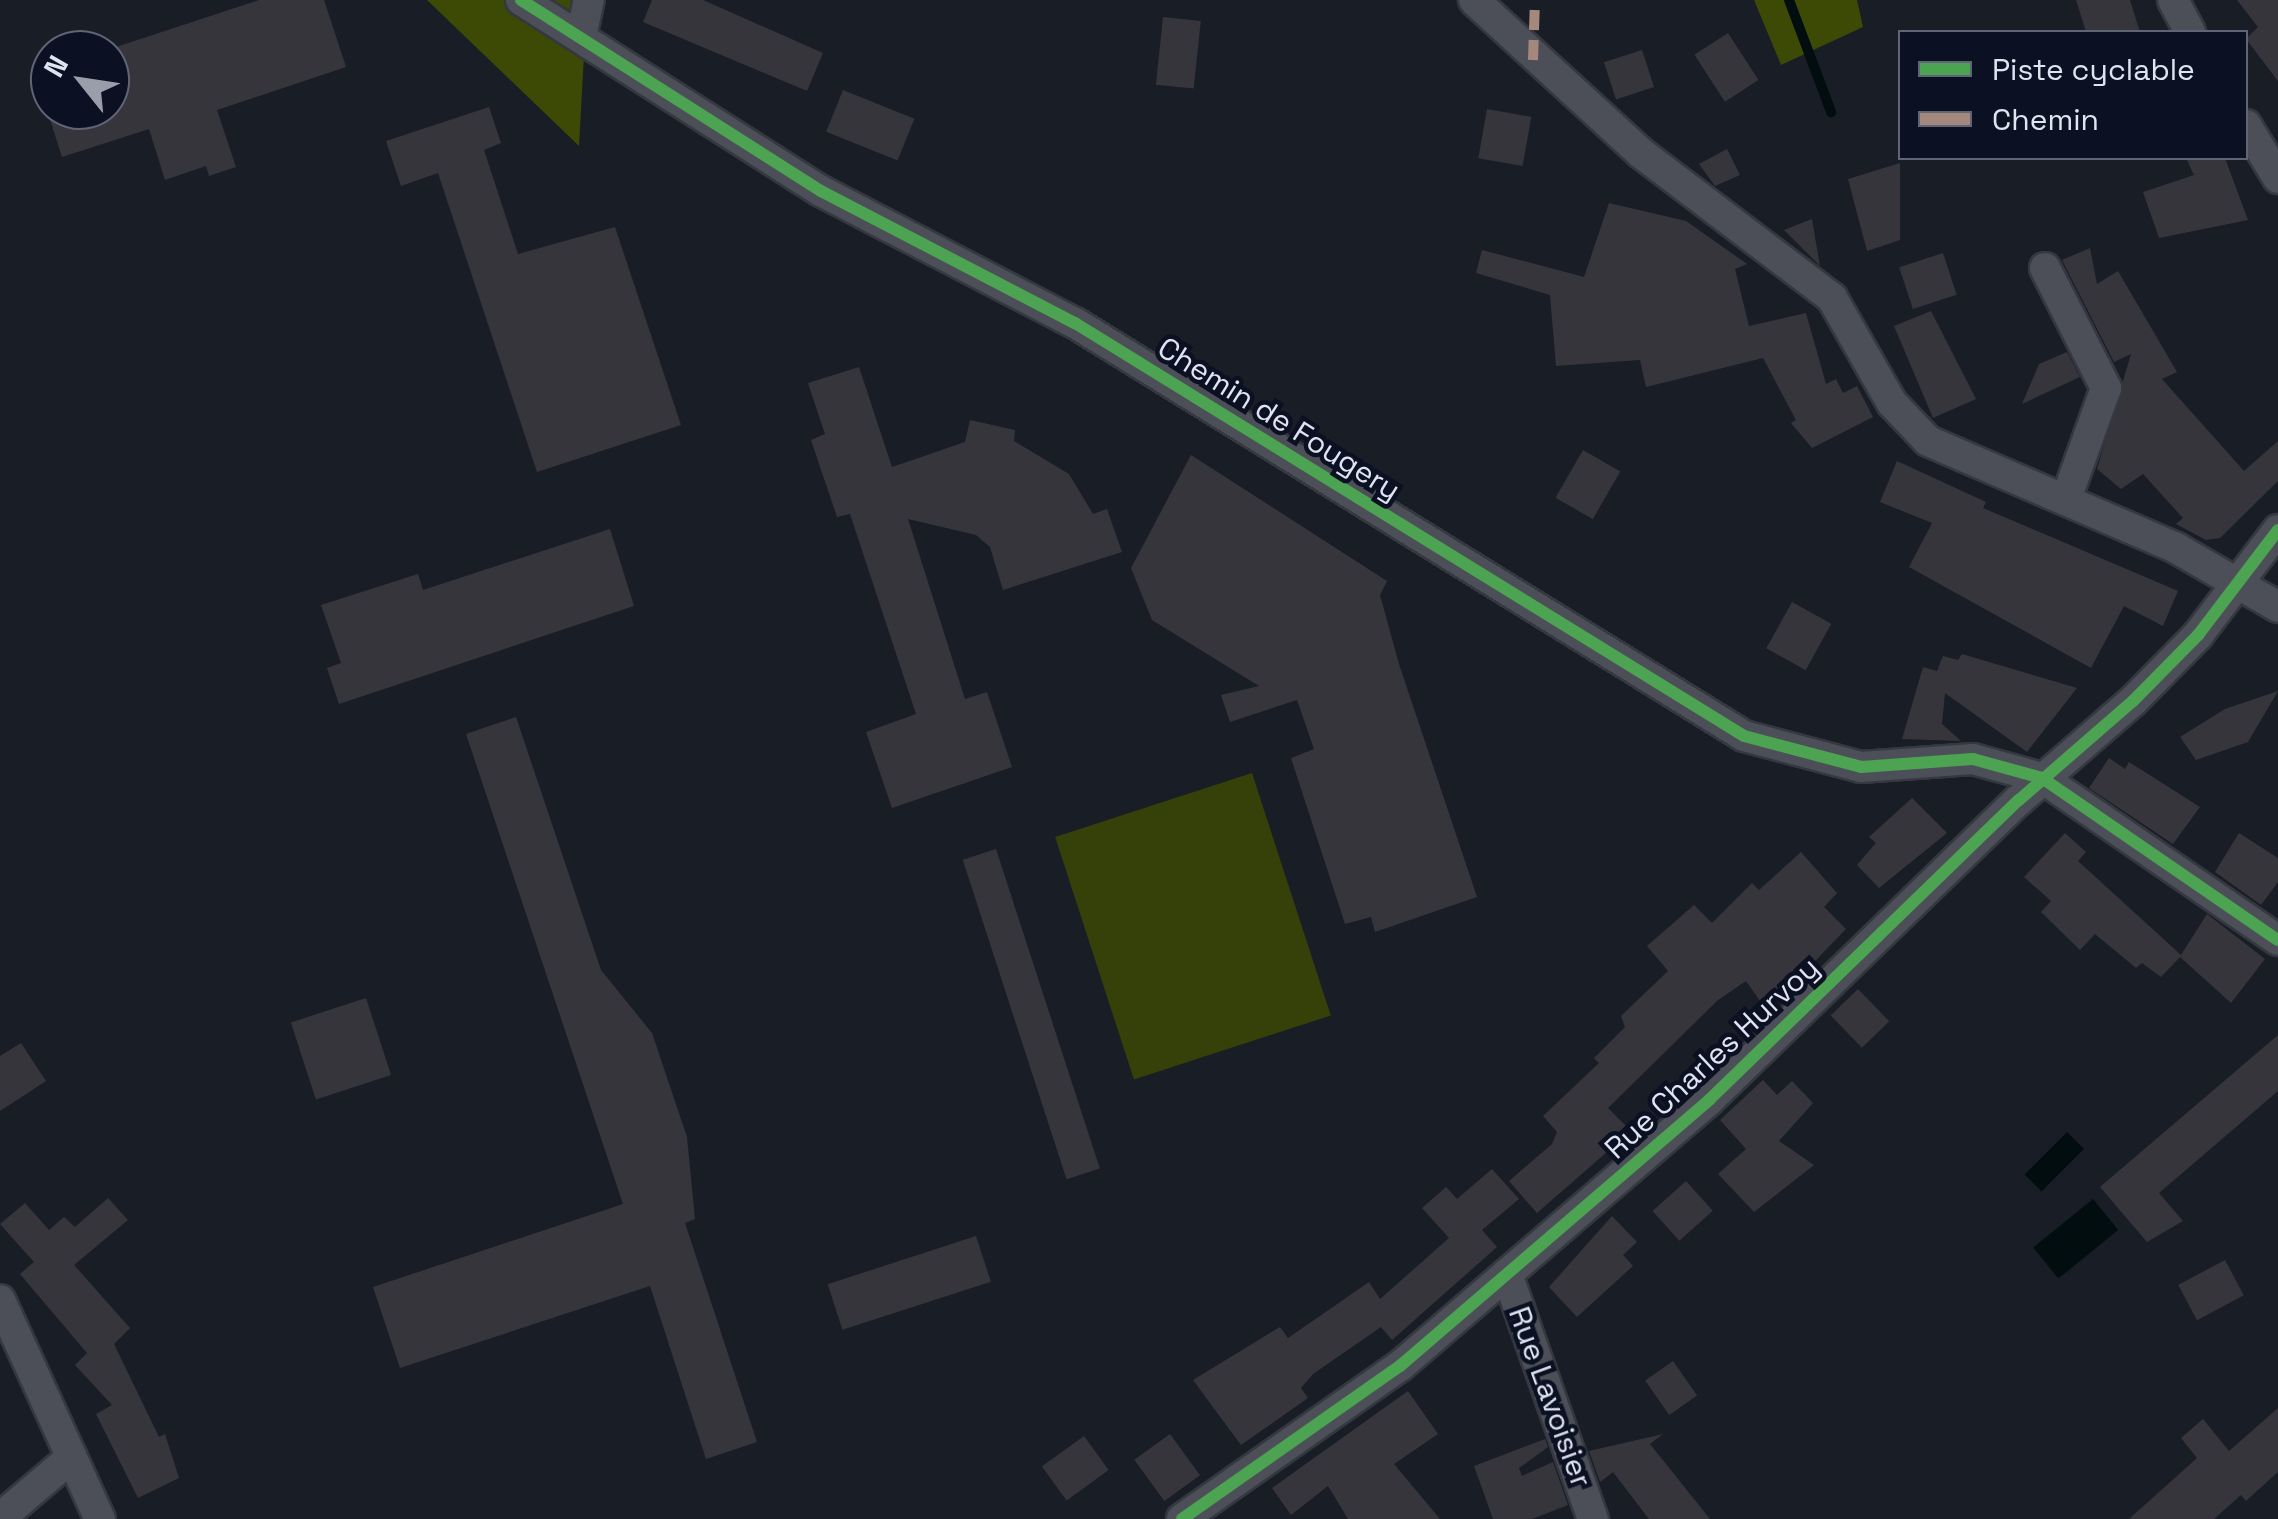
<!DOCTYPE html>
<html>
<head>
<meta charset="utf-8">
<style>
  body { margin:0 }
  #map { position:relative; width:2278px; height:1519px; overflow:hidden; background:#191d26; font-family:"Space Grotesk",sans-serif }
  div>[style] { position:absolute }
  .green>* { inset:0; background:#364009; transform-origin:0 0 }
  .forest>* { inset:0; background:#3d4a05 }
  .water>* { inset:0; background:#020d10; transform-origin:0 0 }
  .stream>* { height:10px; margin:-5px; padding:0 5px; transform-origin:5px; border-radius:5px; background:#020d10 }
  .building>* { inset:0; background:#37353c; transform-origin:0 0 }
  .roads { filter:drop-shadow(2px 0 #353840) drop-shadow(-2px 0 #353840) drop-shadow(0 2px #353840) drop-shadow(0 -2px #353840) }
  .street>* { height:30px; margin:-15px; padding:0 15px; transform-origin:15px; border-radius:15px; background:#4c4f57 }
  .quiet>* { height:10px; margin-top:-5px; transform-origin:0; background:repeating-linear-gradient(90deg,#a5887d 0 20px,transparent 0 30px) }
  .cycleway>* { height:12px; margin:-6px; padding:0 6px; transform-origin:6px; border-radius:6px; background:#4ca352 }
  span { translate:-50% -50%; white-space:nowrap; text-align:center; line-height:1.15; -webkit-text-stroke:9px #0b1122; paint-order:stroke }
  .street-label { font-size:30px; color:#dfe4f1 }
  .legend { position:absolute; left:1898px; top:30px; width:350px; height:130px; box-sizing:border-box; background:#0b1122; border:2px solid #606575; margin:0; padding:12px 18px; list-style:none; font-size:30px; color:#dfe4f1 }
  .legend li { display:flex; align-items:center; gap:20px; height:50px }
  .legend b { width:50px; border:2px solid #606575 }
  .north { position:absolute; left:30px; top:30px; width:100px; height:100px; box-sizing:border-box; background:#0b1122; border:2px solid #606575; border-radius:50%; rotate:300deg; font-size:28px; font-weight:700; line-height:40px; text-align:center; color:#dfe4f1 }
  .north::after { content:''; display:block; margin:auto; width:35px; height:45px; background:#9a9eaa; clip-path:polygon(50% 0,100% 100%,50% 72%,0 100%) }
</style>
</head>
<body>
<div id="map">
  <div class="green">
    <i style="left:1252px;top:773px;width:255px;height:207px;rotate:72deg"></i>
  </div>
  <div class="forest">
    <i style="clip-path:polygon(427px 0,587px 0,579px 146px)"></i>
    <i style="clip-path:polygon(1754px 0,1857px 0,1863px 27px,1781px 65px)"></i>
  </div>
  <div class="water">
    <i style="left:2067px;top:1132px;width:24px;height:60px;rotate:45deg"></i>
    <i style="left:2093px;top:1199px;width:40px;height:77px;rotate:51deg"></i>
  </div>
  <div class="stream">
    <i style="left:1789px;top:0;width:120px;rotate:69.4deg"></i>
  </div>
  <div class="building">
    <i style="clip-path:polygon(259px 0,324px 0,346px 67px,217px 110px,236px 167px,209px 176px,206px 166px,165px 180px,149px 129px,62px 157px,47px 110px,110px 110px,110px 49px)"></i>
    <i style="clip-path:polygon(652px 0,703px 0,823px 53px,807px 91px,643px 22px)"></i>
    <i style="clip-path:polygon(2076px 0,2130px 0,2140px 32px,2086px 32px)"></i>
    <i style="clip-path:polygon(2237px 0,2278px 0,2278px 81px,2246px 39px,2258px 27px)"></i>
    <i style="left:1163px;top:17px;width:38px;height:68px;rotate:6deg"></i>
    <i style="left:1728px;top:33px;width:56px;height:40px;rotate:57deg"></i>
    <i style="left:1642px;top:50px;width:39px;height:40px;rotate:72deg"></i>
    <i style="left:843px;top:90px;width:77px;height:45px;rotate:22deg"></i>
    <i style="clip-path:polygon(489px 107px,501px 143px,484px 150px,518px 254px,615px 227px,681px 425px,537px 472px,438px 173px,401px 186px,386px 141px)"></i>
    <i style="left:1487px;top:109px;width:45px;height:50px;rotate:10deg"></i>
    <i style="clip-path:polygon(1727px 149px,1740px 175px,1715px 186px,1699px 164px)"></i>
    <i style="clip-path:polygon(2186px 158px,2225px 158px,2248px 220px,2159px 238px,2143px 192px,2194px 175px)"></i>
    <i style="clip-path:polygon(1900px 163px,1900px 240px,1867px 251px,1848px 179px)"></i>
    <i style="clip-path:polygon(1609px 203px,1686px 221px,1747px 264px,1735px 269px,1749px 326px,1806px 313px,1826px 384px,1836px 379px,1843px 393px,1857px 386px,1873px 417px,1812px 448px,1791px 423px,1796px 420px,1763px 358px,1646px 387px,1640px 360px,1556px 366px,1550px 295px,1476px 273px,1482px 250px,1584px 277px)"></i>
    <i style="clip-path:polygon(1812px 219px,1820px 266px,1784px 230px)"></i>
    <i style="clip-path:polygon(2090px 248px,2097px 284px,2118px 271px,2177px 372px,2162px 379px,2244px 471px,2278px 441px,2278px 481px,2220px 538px,2206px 540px,2176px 524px,2183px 518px,2143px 474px,2121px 489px,2097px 469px,2131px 354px,2114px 362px,2062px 260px)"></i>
    <i style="left:1943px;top:253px;width:44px;height:46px;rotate:72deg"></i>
    <i style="clip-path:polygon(1931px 311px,1976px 399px,1933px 418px,1894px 326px)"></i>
    <i style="clip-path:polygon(2067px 352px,2080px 377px,2022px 404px,2039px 364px)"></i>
    <i style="clip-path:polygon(859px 367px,892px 467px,965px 442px,970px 420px,1015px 430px,1014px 441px,1069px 474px,1093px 514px,1107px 509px,1122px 552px,1003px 590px,990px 547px,976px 535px,908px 519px,965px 699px,987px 692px,1012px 767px,892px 808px,866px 732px,916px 714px,850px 514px,837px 517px,811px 440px,825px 434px,808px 383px)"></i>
    <i style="left:1583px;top:450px;width:43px;height:55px;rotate:30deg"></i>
    <i style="clip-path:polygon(1191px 455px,1387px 581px,1380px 595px,1399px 664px,1477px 897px,1375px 932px,1371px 917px,1345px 924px,1291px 758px,1314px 749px,1297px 700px,1230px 722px,1221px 695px,1259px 686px,1152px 620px,1131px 568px)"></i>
    <i style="clip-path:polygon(1897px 461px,1986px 502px,1983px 508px,2178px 591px,2163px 626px,2124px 606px,2091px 668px,1909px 567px,1932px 523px,1880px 502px)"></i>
    <i style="clip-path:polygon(610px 529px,634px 606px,339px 704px,327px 668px,341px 663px,321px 605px,418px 574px,423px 590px)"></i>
    <i style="left:1792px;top:602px;width:45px;height:53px;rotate:29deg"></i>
    <i style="clip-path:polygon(1962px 654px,2077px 688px,2027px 752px,1945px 693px,1942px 724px,1961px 741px,1902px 739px,1923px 667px,1937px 671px,1943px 656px,1958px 660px)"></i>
    <i style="clip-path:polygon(2278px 691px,2248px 742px,2196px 760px,2180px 737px,2225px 709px)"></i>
    <i style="clip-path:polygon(516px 717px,601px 970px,652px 1033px,687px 1137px,695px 1219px,685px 1223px,757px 1442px,706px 1459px,650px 1286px,400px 1368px,373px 1287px,623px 1204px,466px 734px)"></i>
    <i style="clip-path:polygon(2109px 758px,2125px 769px,2129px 762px,2200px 807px,2173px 844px,2089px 788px)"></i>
    <i style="clip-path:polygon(1912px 798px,1947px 833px,1879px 888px,1857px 865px,1876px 843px,1869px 837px)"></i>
    <i style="clip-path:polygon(2065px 833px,2086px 852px,2078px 861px,2181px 955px,2207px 914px,2265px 959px,2231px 1003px,2180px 957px,2161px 977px,2142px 963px,2136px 968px,2095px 934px,2080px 950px,2041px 912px,2051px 901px,2024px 877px)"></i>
    <i style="clip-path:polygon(2239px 833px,2278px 858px,2278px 882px,2261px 905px,2215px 872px)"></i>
    <i style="left:996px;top:849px;width:336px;height:35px;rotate:72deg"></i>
    <i style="clip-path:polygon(1801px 852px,1837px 893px,1824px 907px,1846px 929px,1767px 1011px,1746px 981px,1718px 1000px,1608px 1108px,1631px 1131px,1537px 1213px,1509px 1181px,1552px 1144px,1557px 1132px,1543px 1116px,1599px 1063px,1594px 1058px,1625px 1027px,1621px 1016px,1668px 971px,1647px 946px,1694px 905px,1712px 923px,1752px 883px,1759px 890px)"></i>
    <i style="left:1858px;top:989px;width:45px;height:38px;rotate:46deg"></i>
    <i style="left:366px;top:998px;width:81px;height:79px;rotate:72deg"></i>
    <i style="clip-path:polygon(2278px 1035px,2278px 1091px,2159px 1193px,2183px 1221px,2147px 1242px,2100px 1187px)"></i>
    <i style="clip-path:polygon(21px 1043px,46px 1081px,0 1111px,0 1056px)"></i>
    <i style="clip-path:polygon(1763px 1080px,1777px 1095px,1792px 1081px,1813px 1103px,1779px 1141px,1814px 1165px,1754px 1212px,1718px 1174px,1746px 1149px,1720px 1120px)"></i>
    <i style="clip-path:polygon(1492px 1169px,1519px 1199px,1482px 1230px,1497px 1247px,1392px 1340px,1381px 1327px,1313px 1374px,1301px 1388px,1308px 1398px,1241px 1445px,1193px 1380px,1280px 1327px,1288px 1338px,1369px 1282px,1380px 1299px,1449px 1238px,1422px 1208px,1446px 1187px,1457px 1199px)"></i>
    <i style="left:1686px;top:1181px;width:40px;height:45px;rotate:48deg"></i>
    <i style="clip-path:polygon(108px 1198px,128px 1220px,74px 1265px,130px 1328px,114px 1344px,159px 1437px,165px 1434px,179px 1478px,138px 1498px,96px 1414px,112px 1405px,75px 1365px,87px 1353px,20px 1274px,34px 1262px,0 1224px,25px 1203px,49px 1230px,64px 1217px,75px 1227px)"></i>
    <i style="clip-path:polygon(1612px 1216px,1637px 1242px,1623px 1255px,1633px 1266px,1577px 1317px,1549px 1287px)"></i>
    <i style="left:976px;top:1236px;width:48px;height:156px;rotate:72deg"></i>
    <i style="left:2225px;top:1260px;width:40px;height:53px;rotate:62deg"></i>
    <i style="left:1673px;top:1361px;width:42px;height:34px;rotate:55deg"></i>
    <i style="clip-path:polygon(1408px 1391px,1438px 1434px,1394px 1464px,1440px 1519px,1348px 1519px,1328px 1486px,1291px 1515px,1272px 1488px)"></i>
    <i style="clip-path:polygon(2278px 1408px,2278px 1472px,2246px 1501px,2241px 1495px,2214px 1519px,2129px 1519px,2197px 1458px,2181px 1438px,2203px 1419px,2229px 1451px)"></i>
    <i style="left:1170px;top:1434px;width:51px;height:44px;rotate:54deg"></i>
    <i style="clip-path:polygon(1663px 1434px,1650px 1444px,1710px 1519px,1649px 1519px,1613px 1472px,1600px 1482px,1589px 1451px)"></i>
    <i style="left:1084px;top:1436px;width:42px;height:52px;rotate:54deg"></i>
    <i style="clip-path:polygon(1545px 1439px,1548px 1447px,1519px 1468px,1522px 1476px,1553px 1462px,1568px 1505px,1532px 1519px,1493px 1519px,1474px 1466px)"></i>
  </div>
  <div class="roads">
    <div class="street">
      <i style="left:521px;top:0;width:356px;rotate:32.5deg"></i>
      <i style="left:821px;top:191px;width:286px;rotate:27.5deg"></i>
      <i style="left:1075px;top:323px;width:786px;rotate:31.69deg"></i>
      <i style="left:1744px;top:736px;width:121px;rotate:14.8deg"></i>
      <i style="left:1861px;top:767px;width:112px;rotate:-4.1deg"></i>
      <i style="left:1973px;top:759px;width:72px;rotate:15.4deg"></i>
      <i style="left:2042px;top:778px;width:286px;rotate:34.5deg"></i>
      <i style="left:1474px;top:0;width:226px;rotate:42.5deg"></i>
      <i style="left:1641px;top:153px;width:240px;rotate:37.2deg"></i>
      <i style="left:1832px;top:298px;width:121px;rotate:60.3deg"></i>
      <i style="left:1892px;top:403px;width:52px;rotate:46.5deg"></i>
      <i style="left:1928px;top:441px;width:270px;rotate:23.3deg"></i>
      <i style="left:2176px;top:548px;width:118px;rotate:30deg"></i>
      <i style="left:2173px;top:0;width:36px;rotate:62deg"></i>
      <i style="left:582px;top:32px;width:33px;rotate:-78deg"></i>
      <i style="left:2246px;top:125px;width:62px;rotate:58.9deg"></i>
      <i style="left:2045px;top:268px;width:135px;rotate:63.1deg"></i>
      <i style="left:2106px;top:388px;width:118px;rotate:109.8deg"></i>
      <i style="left:1507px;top:1274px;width:260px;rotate:70.7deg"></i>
      <i style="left:0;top:1300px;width:241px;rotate:65.5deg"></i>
      <i style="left:0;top:1518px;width:94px;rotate:-40.3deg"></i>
      <i style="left:1182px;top:1519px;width:266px;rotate:-35.1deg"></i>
      <i style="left:1400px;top:1366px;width:408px;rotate:-40.7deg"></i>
      <i style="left:1709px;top:1100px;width:431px;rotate:-44.1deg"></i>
      <i style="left:2019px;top:800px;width:151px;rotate:-41deg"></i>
      <i style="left:2133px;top:701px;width:93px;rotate:-45.4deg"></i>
      <i style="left:2198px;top:635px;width:132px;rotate:-52.7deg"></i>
    </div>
  </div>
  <div class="quiet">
    <i style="left:1533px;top:60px;width:60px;rotate:-88.1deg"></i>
  </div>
  <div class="cycleway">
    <i style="left:521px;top:0;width:356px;rotate:32.5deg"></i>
    <i style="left:821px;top:191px;width:286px;rotate:27.5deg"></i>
    <i style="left:1075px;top:323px;width:786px;rotate:31.69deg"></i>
    <i style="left:1744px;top:736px;width:121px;rotate:14.8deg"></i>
    <i style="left:1861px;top:767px;width:112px;rotate:-4.1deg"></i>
    <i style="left:1973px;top:759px;width:72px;rotate:15.4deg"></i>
    <i style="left:2042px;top:778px;width:286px;rotate:34.5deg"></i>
    <i style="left:1182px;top:1519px;width:266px;rotate:-35.1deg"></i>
    <i style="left:1400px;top:1366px;width:408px;rotate:-40.7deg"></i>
    <i style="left:1709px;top:1100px;width:431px;rotate:-44.1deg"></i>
    <i style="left:2019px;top:800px;width:151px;rotate:-41deg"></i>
    <i style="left:2133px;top:701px;width:93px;rotate:-45.4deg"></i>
    <i style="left:2198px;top:635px;width:132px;rotate:-52.7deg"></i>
  </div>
  <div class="street-label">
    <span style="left:1279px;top:419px;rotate:32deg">Chemin de Fougery</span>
    <span style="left:1712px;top:1058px;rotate:-43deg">Rue Charles Hurvoy</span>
    <span style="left:1550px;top:1397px;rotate:70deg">Rue Lavoisier</span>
  </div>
  <ul class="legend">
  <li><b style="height:12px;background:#4ca352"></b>Piste cyclable</li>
  <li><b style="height:12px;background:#a5887d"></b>Chemin</li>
  </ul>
  <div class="north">N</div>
</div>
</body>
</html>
